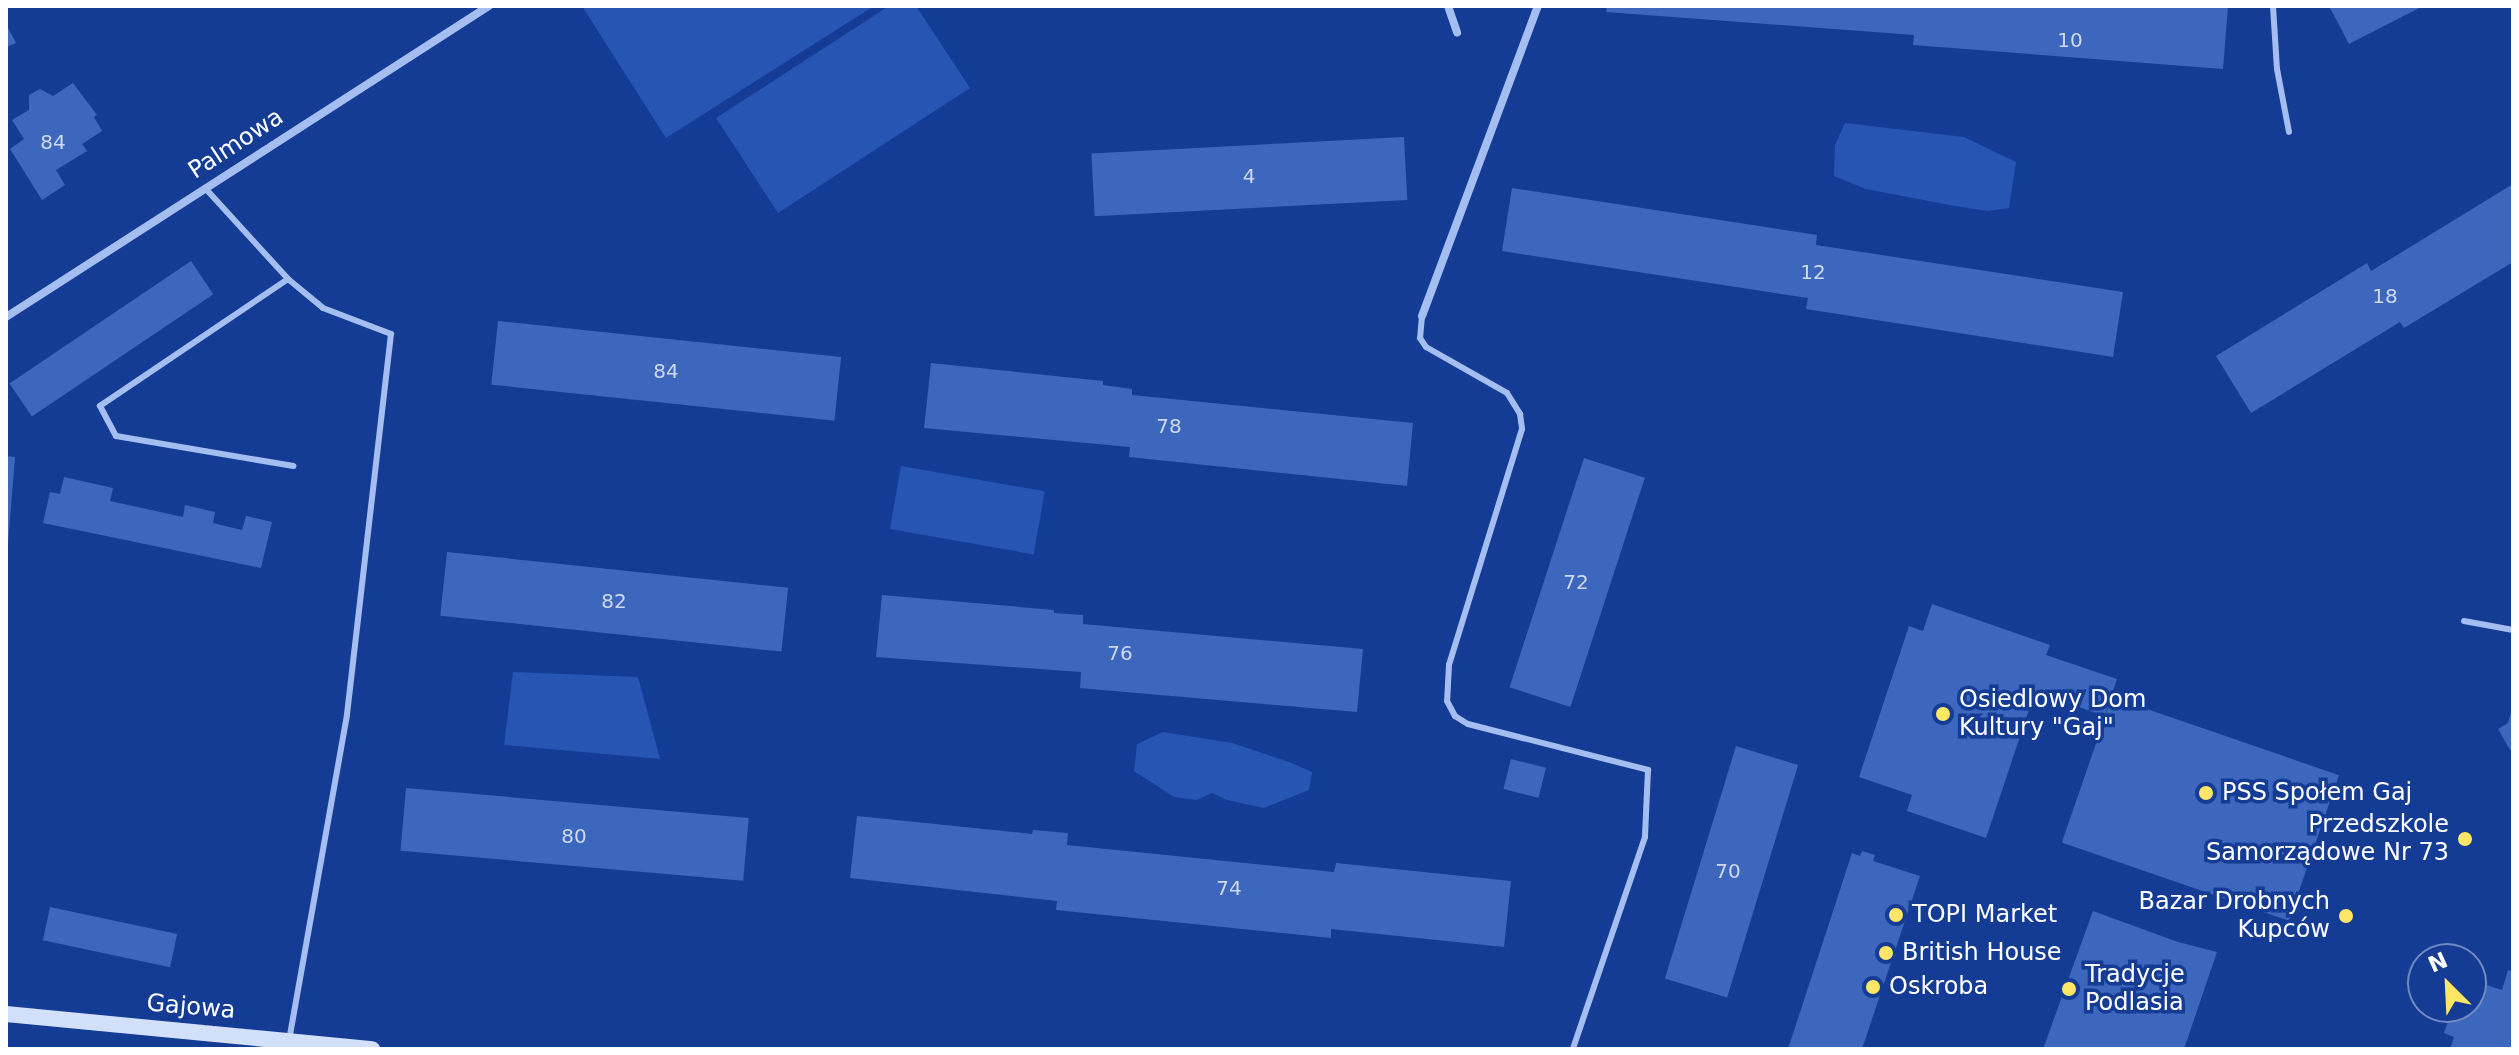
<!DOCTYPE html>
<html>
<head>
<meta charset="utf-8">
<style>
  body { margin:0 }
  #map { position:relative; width:2519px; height:1055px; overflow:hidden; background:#143c95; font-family:"DejaVu Sans",sans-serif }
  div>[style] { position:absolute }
  .green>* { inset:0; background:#2755b4; transform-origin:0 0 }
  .building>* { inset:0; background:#3d66bd; transform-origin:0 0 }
  .lane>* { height:6px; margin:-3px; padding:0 3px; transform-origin:3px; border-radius:3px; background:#a5bef2 }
  .street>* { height:8px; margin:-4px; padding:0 4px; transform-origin:4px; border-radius:4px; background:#a5bef2 }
  .secondary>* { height:16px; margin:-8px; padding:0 8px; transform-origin:8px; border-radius:8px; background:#d3e0fc }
  .dots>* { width:22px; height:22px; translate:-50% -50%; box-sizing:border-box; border:4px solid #143c95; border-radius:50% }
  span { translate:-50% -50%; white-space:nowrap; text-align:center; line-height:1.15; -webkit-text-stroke:7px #143c95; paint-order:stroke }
  .number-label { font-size:20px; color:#ced9ee }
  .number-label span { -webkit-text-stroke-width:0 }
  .street-label { font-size:24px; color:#fff }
  .poi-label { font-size:24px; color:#fff }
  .left { translate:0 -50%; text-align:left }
  .right { translate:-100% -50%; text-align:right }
  .frame { position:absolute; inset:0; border:8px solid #fff; pointer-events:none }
  .north { position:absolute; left:2407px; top:943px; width:80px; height:80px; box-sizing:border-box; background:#143c95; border:2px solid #728abf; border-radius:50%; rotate:336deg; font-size:22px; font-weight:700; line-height:32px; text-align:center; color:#fff }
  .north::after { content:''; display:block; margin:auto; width:28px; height:36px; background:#ffe665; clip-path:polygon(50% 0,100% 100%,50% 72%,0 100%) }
</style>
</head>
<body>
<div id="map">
  <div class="green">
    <i style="clip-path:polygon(582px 6px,874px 6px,666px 138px)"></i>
    <i style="clip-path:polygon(889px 6px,916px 6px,970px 88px,778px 213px,716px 118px)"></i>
    <i style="clip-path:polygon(1845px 123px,1964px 137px,2016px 162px,2009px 208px,1988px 211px,1955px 206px,1866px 189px,1834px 176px,1835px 145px)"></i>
    <i style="left:901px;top:466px;width:146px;height:64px;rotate:10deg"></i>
    <i style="clip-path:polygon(513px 672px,638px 677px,660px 759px,504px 745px)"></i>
    <i style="clip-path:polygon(1163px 732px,1232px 743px,1289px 762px,1312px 772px,1309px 790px,1264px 808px,1227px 800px,1212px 793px,1197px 800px,1174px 797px,1134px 771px,1137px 744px)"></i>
  </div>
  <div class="building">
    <i style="clip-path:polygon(1607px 6px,2228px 6px,2223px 69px,1913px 45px,1914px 35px,1606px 12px)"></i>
    <i style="clip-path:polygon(2329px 6px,2423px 6px,2349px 44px)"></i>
    <i style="clip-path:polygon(6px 24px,16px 43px,6px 47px)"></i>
    <i style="clip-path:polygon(73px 83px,97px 115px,94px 117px,102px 131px,82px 144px,87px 151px,56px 170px,65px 185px,42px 200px,10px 149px,24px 139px,12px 120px,29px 110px,29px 95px,40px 89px,53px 96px)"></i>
    <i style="left:1404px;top:137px;width:63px;height:313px;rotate:87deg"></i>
    <i style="clip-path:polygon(2513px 184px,2513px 262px,2404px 328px,2400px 322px,2251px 413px,2216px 356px,2367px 263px,2371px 271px)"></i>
    <i style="clip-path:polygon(1512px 188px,1817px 235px,1816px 245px,2123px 292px,2113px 357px,1806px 309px,1808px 298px,1502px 251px)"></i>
    <i style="left:191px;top:261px;width:40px;height:219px;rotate:56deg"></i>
    <i style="left:498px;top:321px;width:345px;height:64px;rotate:6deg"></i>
    <i style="clip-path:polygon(931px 363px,1103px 381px,1103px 385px,1132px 389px,1132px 395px,1413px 423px,1407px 486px,1129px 457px,1130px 447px,924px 428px)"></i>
    <i style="clip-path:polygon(6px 456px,15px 457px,8px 544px,6px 544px)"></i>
    <i style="left:1584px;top:458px;width:64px;height:241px;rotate:18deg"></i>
    <i style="clip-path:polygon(64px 477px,113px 488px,110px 501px,183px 517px,185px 505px,215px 512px,213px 523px,242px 530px,246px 516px,272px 522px,261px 568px,43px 523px,50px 492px,60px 494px)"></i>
    <i style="left:447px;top:552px;width:343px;height:64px;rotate:6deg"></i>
    <i style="clip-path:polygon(882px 595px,1054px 610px,1054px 613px,1083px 615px,1083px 624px,1363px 649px,1357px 712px,1080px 688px,1081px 672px,876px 657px)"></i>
    <i style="clip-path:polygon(1932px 604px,2050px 645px,2046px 655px,2117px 679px,2105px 716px,2035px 692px,1986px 838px,1907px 811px,1912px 795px,1859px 777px,1909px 626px,1923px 631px)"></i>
    <i style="left:2112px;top:697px;width:240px;height:154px;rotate:19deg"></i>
    <i style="clip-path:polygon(2512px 708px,2513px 748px,2510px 750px,2498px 729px,2508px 723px)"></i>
    <i style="left:1736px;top:746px;width:65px;height:243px;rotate:17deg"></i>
    <i style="left:1511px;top:759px;width:36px;height:31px;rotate:14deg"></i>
    <i style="left:406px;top:788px;width:344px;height:63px;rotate:5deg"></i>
    <i style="clip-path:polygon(857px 816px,1032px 834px,1033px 830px,1068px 833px,1067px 845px,1334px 872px,1336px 863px,1511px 881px,1504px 947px,1331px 929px,1331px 938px,1056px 910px,1057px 901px,850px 878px)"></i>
    <i style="clip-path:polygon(1862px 851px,1875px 855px,1873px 861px,1920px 876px,1862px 1049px,1788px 1049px,1852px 853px,1860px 856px)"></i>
    <i style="left:50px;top:907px;width:130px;height:34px;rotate:12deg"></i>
    <i style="clip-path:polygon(2093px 911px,2178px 942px,2217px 952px,2184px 1049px,2043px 1049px)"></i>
    <i style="clip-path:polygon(2508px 970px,2513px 972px,2513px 1049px,2450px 1049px,2454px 1037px,2444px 1033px,2453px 1007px,2471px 1007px,2471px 980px,2502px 990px)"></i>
  </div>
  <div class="lane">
    <i style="left:2273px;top:6px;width:63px;rotate:86.4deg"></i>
    <i style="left:2277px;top:69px;width:64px;rotate:79.2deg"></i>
    <i style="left:205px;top:188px;width:123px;rotate:47.6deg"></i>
    <i style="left:288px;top:279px;width:45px;rotate:39.6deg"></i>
    <i style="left:323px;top:308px;width:73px;rotate:20.9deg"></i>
    <i style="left:391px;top:334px;width:384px;rotate:96.6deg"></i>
    <i style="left:347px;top:715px;width:329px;rotate:100.1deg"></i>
    <i style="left:288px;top:279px;width:227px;rotate:146deg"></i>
    <i style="left:100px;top:406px;width:34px;rotate:62deg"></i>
    <i style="left:116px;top:436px;width:180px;rotate:9.6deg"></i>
    <i style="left:1422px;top:316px;width:22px;rotate:95deg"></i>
    <i style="left:1420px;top:338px;width:11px;rotate:56deg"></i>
    <i style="left:1426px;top:347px;width:93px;rotate:29.6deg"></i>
    <i style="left:1507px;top:393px;width:25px;rotate:58deg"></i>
    <i style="left:1520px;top:414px;width:15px;rotate:82deg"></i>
    <i style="left:1522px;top:429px;width:247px;rotate:107.2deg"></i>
    <i style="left:1449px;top:665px;width:36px;rotate:93deg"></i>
    <i style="left:1447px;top:701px;width:17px;rotate:62deg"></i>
    <i style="left:1455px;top:716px;width:15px;rotate:32deg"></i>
    <i style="left:1468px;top:724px;width:186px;rotate:14.3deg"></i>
    <i style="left:1648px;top:770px;width:67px;rotate:92.6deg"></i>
    <i style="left:1645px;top:837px;width:224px;rotate:108.8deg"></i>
    <i style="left:2464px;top:621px;width:50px;rotate:10.4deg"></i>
  </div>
  <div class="street">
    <i style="left:1448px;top:6px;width:28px;rotate:71deg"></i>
    <i style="left:1422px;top:316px;width:331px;rotate:-69.5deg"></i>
    <i style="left:6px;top:317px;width:574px;rotate:-32.78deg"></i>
  </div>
  <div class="secondary">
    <i style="left:6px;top:1014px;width:368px;rotate:5.5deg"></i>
  </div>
  <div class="dots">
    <i style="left:1943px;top:714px;background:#ffe665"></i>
    <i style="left:2206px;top:793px;background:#ffe665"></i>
    <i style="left:2465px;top:839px;background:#ffe665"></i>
    <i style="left:1896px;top:915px;background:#ffe665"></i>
    <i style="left:2346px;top:916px;background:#ffe665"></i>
    <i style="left:1886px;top:953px;background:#ffe665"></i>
    <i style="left:1873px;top:987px;background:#ffe665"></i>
    <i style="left:2069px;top:989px;background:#ffe665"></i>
  </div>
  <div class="number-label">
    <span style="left:2070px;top:40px">10</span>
    <span style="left:53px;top:142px">84</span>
    <span style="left:1249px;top:176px">4</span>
    <span style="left:1813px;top:272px">12</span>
    <span style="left:2385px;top:296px">18</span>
    <span style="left:666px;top:371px">84</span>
    <span style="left:1169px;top:426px">78</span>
    <span style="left:1576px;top:582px">72</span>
    <span style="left:614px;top:601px">82</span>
    <span style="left:1120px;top:653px">76</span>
    <span style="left:574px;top:836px">80</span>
    <span style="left:1728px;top:871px">70</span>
    <span style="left:1229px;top:888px">74</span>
  </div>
  <div class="street-label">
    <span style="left:236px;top:144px;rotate:-33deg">Palmowa</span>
    <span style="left:191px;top:1007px;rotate:5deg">Gajowa</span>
  </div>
  <div class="poi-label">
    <span class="left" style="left:1959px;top:714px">Osiedlowy Dom<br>Kultury "Gaj"</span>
    <span class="left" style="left:2222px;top:793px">PSS Społem Gaj</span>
    <span class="right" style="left:2449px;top:839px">Przedszkole<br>Samorządowe Nr 73</span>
    <span class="right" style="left:2330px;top:916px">Bazar Drobnych<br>Kupców</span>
    <span class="left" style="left:1912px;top:915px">TOPI Market</span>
    <span class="left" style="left:1902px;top:953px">British House</span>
    <span class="left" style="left:2085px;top:989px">Tradycje<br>Podlasia</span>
    <span class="left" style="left:1889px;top:987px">Oskroba</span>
  </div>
  <div class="frame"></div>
  <div class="north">N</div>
</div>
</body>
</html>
